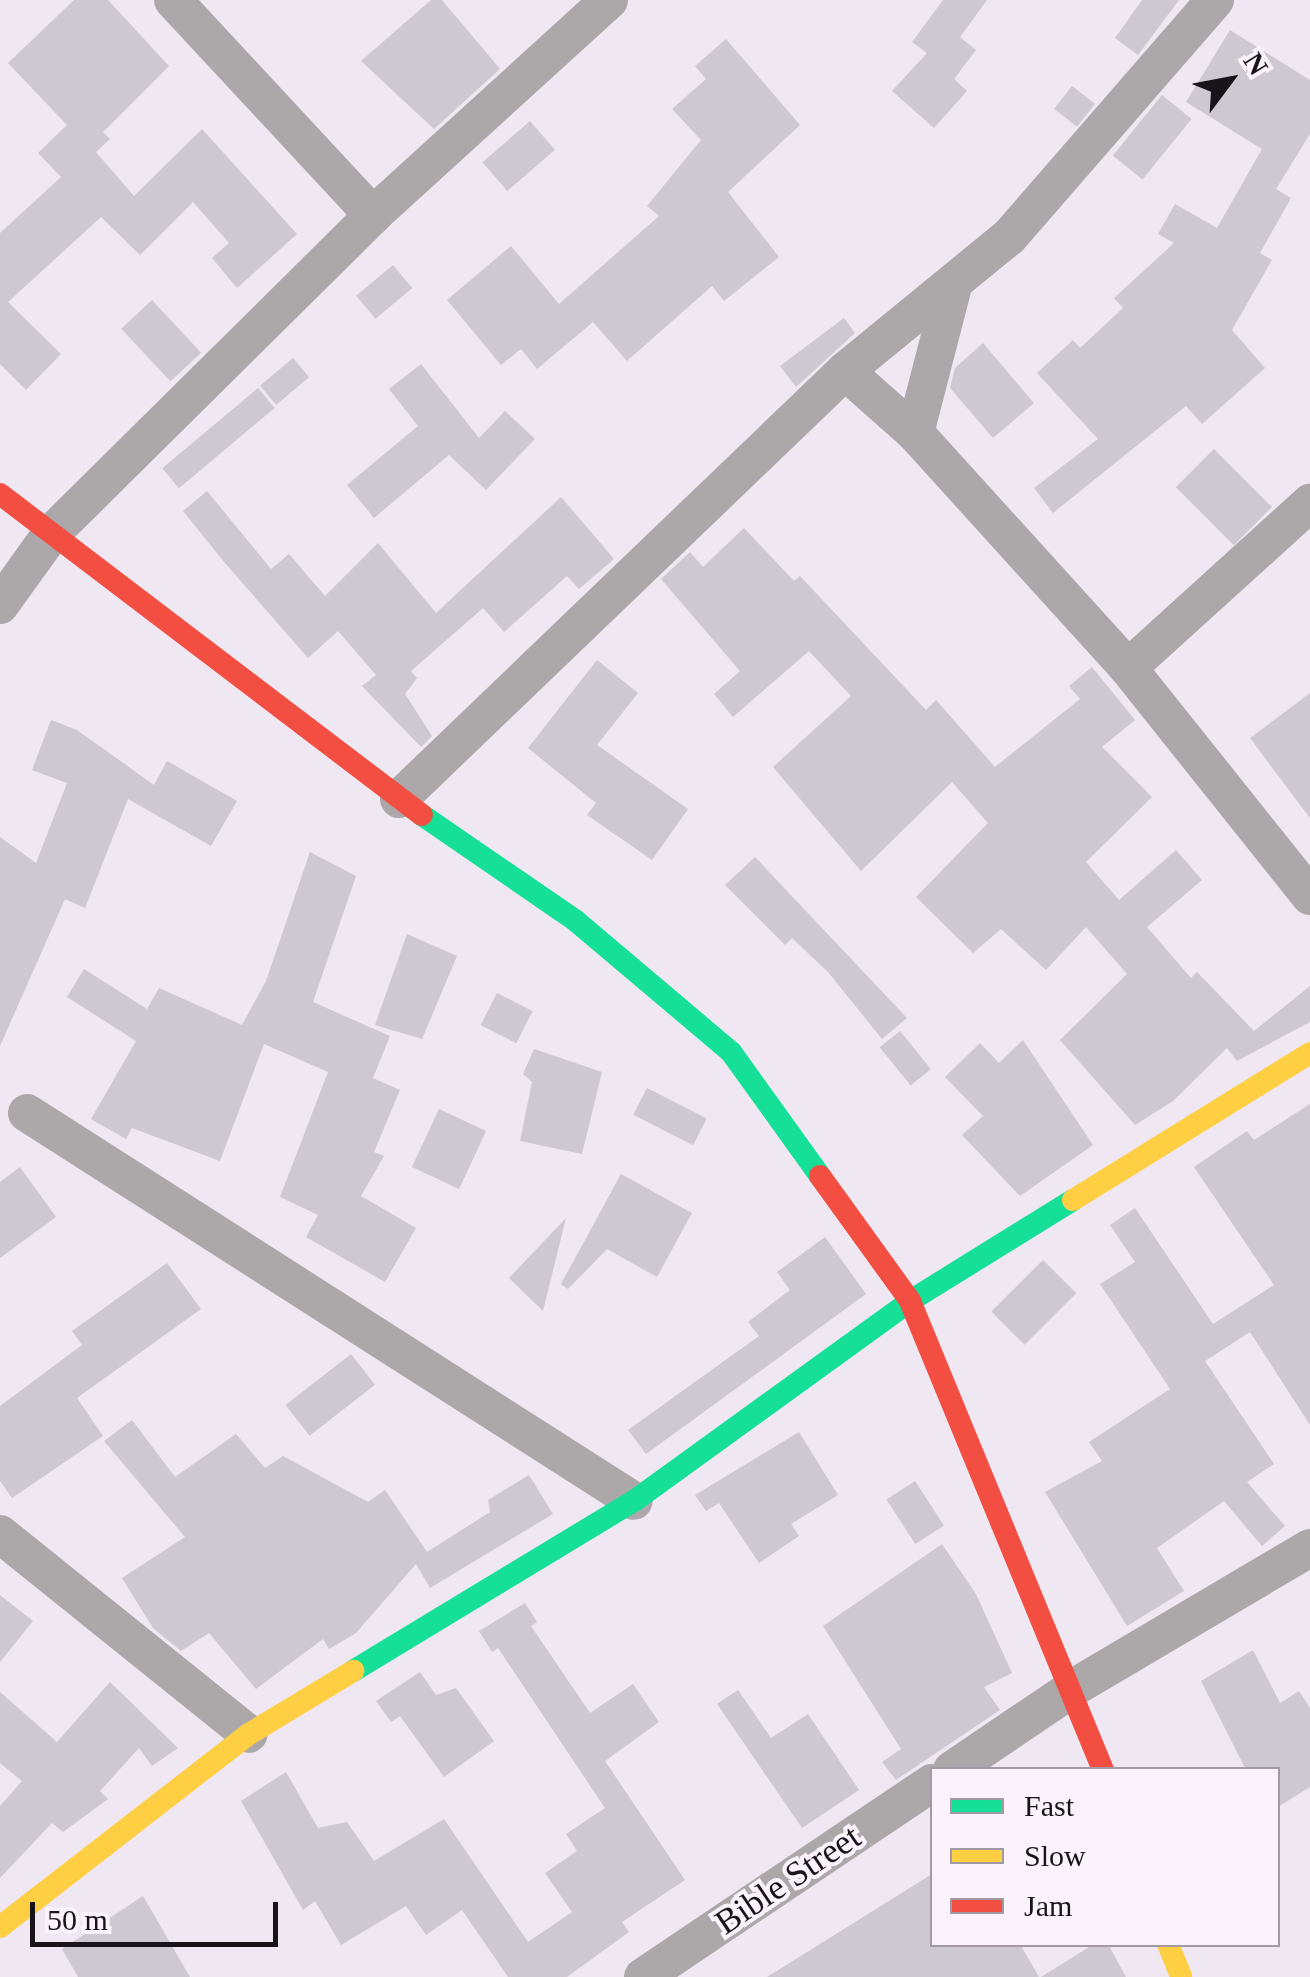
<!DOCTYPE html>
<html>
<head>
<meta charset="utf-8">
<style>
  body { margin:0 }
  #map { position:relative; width:1310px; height:1977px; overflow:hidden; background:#efe7f2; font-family:Georgia,serif }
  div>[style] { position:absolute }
  .building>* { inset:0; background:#cec8d0; transform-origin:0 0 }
  .street>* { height:38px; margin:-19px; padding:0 19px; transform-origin:19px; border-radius:19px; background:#aca8aa }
  .fast>* { height:22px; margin:-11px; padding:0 11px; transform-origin:11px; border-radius:11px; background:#16e098 }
  .slow>* { height:22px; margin:-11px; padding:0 11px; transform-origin:11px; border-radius:11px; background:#ffcf43 }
  .jam>* { height:22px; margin:-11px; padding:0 11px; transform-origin:11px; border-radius:11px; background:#f24e42 }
  span { translate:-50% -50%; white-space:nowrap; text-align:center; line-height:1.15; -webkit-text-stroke:8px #fcf2fe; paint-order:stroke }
  .street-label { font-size:35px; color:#19141a }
  .legend { position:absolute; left:930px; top:1767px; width:350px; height:180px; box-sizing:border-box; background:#fcf2fe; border:2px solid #a199a3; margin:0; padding:12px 18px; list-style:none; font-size:30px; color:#19141a }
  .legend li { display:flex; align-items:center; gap:20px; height:50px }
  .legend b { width:50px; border:2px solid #a199a3 }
  .north { position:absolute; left:1180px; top:30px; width:100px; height:100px; -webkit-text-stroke:8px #fcf2fe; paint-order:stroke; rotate:58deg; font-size:28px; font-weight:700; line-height:40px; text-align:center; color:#19141a }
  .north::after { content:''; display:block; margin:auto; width:35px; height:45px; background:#19141a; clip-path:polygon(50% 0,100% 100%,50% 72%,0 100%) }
  .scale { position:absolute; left:30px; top:1902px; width:248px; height:45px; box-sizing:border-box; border:5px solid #19141a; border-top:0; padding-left:12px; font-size:30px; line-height:35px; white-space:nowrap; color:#19141a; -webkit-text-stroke:8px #fcf2fe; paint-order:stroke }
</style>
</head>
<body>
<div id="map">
  <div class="building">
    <i style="clip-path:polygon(74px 0,108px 0,169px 66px,103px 132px,110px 139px,96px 152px,134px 196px,202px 129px,297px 234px,237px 288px,212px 258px,229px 243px,193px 202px,140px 255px,101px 217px,8px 302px,61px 354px,26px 390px,0 364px,0 233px,61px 177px,38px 153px,67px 125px,8px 63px)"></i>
    <i style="clip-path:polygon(431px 0,442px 0,500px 69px,434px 129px,361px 61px)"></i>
    <i style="clip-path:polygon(943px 0,987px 0,960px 37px,976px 50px,954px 79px,967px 91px,934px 128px,892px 91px,927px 53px,912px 42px)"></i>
    <i style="clip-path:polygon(1142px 0,1179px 0,1138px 55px,1115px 38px)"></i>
    <i style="clip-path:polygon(1230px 30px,1310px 80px,1310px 134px,1276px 189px,1291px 198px,1260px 253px,1272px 260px,1232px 330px,1265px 368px,1202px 424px,1186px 406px,1053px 513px,1034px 488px,1098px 439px,1037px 373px,1073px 340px,1080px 348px,1123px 308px,1114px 298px,1174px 243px,1158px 234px,1175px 204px,1217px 228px,1262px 149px,1186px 102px)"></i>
    <i style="clip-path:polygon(726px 39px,800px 125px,728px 192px,779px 257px,724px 301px,712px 286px,627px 361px,593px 322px,537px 369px,521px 349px,501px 365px,447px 300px,511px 246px,559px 304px,659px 216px,647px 206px,701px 140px,672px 109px,706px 79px,695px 66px)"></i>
    <i style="left:1072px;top:86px;width:29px;height:29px;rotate:38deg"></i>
    <i style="left:1162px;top:95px;width:38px;height:78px;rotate:39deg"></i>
    <i style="left:530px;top:121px;width:38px;height:63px;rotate:49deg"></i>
    <i style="left:393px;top:265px;width:30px;height:48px;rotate:50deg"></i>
    <i style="left:152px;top:300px;width:72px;height:42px;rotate:47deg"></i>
    <i style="clip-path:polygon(844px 318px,855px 333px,796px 387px,780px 366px)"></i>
    <i style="clip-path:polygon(983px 343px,1034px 403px,993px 438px,950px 388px,955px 368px)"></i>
    <i style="left:293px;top:358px;width:25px;height:43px;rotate:50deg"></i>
    <i style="clip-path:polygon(421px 364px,479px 438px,505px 411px,535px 439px,486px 490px,449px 455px,374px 518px,347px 485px,418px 426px,389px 389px)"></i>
    <i style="left:258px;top:388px;width:26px;height:125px;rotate:50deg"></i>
    <i style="left:1214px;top:449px;width:82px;height:54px;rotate:45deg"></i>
    <i style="clip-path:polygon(207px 491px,271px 569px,289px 554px,325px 596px,378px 543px,436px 613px,561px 497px,614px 559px,579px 589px,567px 576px,504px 632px,483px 608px,411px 671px,417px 678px,405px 694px,432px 736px,421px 747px,362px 686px,376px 675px,338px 631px,308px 658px,225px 563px,183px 511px)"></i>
    <i style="clip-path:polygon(744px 528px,794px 581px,800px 576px,926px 710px,936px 700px,995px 767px,1080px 699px,1069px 686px,1092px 667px,1135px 720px,1102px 747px,1152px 797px,1086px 862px,1119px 900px,1176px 850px,1202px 880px,1147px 927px,1191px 978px,1197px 972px,1254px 1031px,1310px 986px,1310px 1022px,1237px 1061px,1227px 1048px,1173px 1101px,1135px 1125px,1060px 1040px,1127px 974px,1086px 927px,1046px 970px,1001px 929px,973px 953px,916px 897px,988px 823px,952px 782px,861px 871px,773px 767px,851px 696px,809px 651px,733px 717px,714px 694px,740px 671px,661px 579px,690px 552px,703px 567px)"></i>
    <i style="clip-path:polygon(597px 660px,638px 693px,597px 745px,688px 809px,652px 860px,587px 815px,596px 803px,528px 748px)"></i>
    <i style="clip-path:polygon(1310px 693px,1310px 818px,1250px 738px)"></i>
    <i style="clip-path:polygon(51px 720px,77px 730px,154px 785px,167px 761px,237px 801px,211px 846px,128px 799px,85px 908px,65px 899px,0 1046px,0 837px,36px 863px,67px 783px,32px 770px)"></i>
    <i style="clip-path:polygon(310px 852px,356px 876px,313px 1002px,390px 1036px,373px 1078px,400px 1090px,374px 1152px,384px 1156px,361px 1196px,416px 1228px,385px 1282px,306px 1237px,318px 1215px,280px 1197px,328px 1072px,264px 1044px,220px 1161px,132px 1128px,126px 1139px,91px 1119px,136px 1041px,67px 997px,84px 969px,147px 1009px,159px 988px,242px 1025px,266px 981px)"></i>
    <i style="clip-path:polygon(755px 857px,907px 1018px,882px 1039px,828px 972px,792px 938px,785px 945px,725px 885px)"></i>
    <i style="clip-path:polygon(407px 934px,457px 956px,422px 1039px,375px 1025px)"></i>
    <i style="left:497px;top:993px;width:40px;height:36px;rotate:27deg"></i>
    <i style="left:900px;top:1031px;width:49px;height:26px;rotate:51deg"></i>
    <i style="clip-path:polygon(1023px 1040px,1093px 1145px,1020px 1196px,962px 1135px,983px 1116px,945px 1077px,980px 1043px,999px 1063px)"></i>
    <i style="clip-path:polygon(534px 1049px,602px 1072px,582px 1154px,520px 1141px,532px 1082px,523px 1074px)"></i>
    <i style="left:647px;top:1088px;width:67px;height:30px;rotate:27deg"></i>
    <i style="clip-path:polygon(1310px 1104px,1310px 1425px,1250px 1332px,1205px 1361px,1274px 1464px,1247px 1482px,1285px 1526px,1262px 1546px,1224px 1501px,1157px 1548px,1184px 1591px,1127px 1626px,1045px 1492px,1102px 1461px,1089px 1442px,1170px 1389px,1100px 1284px,1135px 1262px,1110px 1225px,1135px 1208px,1213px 1324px,1274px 1285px,1194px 1167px,1247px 1131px,1254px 1140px)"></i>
    <i style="left:439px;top:1109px;width:52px;height:64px;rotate:25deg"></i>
    <i style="clip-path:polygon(20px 1167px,56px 1217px,0 1258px,0 1182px)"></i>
    <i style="clip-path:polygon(621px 1174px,692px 1213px,657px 1277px,607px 1249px,568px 1289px,561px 1284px)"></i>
    <i style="clip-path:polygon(566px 1218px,543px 1311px,509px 1278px)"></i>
    <i style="clip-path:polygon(825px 1237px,866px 1294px,646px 1454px,628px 1430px,759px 1336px,748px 1322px,790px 1290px,777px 1272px)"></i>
    <i style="left:1043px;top:1260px;width:47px;height:73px;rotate:45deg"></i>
    <i style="clip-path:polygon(167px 1263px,201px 1309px,77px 1398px,103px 1436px,12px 1498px,0 1481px,0 1406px,82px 1345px,72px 1331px)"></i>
    <i style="left:351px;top:1354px;width:39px;height:83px;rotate:52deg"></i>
    <i style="clip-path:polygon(132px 1420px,175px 1477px,236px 1434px,265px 1468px,283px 1456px,368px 1502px,385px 1490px,427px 1552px,490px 1512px,488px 1500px,529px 1475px,553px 1514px,430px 1588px,416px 1564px,356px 1633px,329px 1649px,323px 1639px,256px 1689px,209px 1633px,181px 1651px,153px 1628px,122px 1578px,185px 1537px,104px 1441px)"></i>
    <i style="clip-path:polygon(799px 1432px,838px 1495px,791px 1524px,799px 1536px,759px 1563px,719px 1503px,706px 1511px,695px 1495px)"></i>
    <i style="left:915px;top:1481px;width:53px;height:34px;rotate:57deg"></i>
    <i style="clip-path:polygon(942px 1544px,976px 1594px,1012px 1673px,984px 1687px,1000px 1710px,896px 1780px,882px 1762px,901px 1749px,823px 1626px)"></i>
    <i style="clip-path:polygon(0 1595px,33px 1621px,0 1662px)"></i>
    <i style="clip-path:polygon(525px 1603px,537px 1622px,531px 1626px,590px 1713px,633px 1684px,659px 1722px,605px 1761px,685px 1880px,622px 1922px,629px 1932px,567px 1977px,508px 1977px,462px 1910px,426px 1935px,406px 1906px,341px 1945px,315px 1901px,303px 1910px,241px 1801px,286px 1772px,318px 1828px,347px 1822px,374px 1861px,444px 1819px,528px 1942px,572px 1912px,545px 1873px,577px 1851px,566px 1834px,605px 1808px,498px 1648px,492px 1652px,479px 1631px)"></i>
    <i style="clip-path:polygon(1253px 1650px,1280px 1703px,1299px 1691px,1310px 1708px,1310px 1787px,1278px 1807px,1278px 1770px,1246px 1770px,1201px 1681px)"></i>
    <i style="clip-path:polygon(420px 1672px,436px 1695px,456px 1688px,494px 1741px,444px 1777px,400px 1716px,391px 1722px,376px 1701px)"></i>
    <i style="clip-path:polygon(110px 1682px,178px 1748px,152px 1766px,139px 1748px,100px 1791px,108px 1799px,63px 1832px,52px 1823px,0 1878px,0 1806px,22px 1781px,0 1763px,0 1692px,57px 1742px)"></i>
    <i style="clip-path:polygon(738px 1690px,771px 1738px,808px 1714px,859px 1790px,802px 1828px,717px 1704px)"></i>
    <i style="clip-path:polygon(932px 1874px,932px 1944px,1020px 1944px,1039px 1977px,767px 1977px)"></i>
    <i style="clip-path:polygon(143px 1896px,190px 1977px,78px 1977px,62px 1949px)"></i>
    <i style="clip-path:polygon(1094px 1944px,1108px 1944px,1126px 1977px,1041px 1977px)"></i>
  </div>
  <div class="street">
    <i style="left:173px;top:0;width:294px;rotate:47.1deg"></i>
    <i style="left:845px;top:371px;width:94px;rotate:41.5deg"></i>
    <i style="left:915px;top:433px;width:317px;rotate:47.8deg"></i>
    <i style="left:1128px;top:668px;width:292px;rotate:51.4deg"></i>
    <i style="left:915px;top:433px;width:148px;rotate:-75.5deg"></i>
    <i style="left:0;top:605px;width:87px;rotate:-54.3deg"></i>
    <i style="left:51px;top:534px;width:453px;rotate:-44.7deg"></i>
    <i style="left:373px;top:215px;width:319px;rotate:-42.3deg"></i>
    <i style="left:1128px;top:668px;width:246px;rotate:-42.2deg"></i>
    <i style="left:399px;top:799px;width:618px;rotate:-43.82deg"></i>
    <i style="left:845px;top:371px;width:212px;rotate:-39.3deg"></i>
    <i style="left:1009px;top:237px;width:314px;rotate:-49deg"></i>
    <i style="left:27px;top:1113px;width:720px;rotate:32.59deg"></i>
    <i style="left:0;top:1534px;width:319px;rotate:38.8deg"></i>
    <i style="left:952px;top:1770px;width:146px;rotate:-34.1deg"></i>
    <i style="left:1073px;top:1688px;width:275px;rotate:-30.6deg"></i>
    <i style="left:643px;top:1977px;width:348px;rotate:-33.9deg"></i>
  </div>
  <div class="fast">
    <i style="left:422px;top:815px;width:187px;rotate:34.5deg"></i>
    <i style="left:576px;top:921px;width:203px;rotate:40.2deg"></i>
    <i style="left:731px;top:1052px;width:153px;rotate:54.3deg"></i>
    <i style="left:353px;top:1671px;width:328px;rotate:-31.2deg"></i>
    <i style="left:634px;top:1501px;width:341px;rotate:-35.9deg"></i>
    <i style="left:910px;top:1301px;width:192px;rotate:-31.8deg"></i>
  </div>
  <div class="slow">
    <i style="left:1073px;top:1200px;width:279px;rotate:-31.8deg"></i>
    <i style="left:0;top:1927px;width:315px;rotate:-37.8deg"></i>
    <i style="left:249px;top:1734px;width:122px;rotate:-31.2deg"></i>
    <i style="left:1168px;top:1944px;width:35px;rotate:68deg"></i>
  </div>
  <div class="jam">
    <i style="left:0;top:494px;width:530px;rotate:37.26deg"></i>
    <i style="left:820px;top:1176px;width:154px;rotate:54.2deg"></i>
    <i style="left:910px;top:1301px;width:507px;rotate:67.63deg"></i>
  </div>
  <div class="street-label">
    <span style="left:788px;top:1880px;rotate:-34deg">Bible Street</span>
  </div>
  <ul class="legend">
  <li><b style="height:12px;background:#16e098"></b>Fast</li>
  <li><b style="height:12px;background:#ffcf43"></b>Slow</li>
  <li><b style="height:12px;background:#f24e42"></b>Jam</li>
  </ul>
  <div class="north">N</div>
  <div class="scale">50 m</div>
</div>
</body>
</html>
